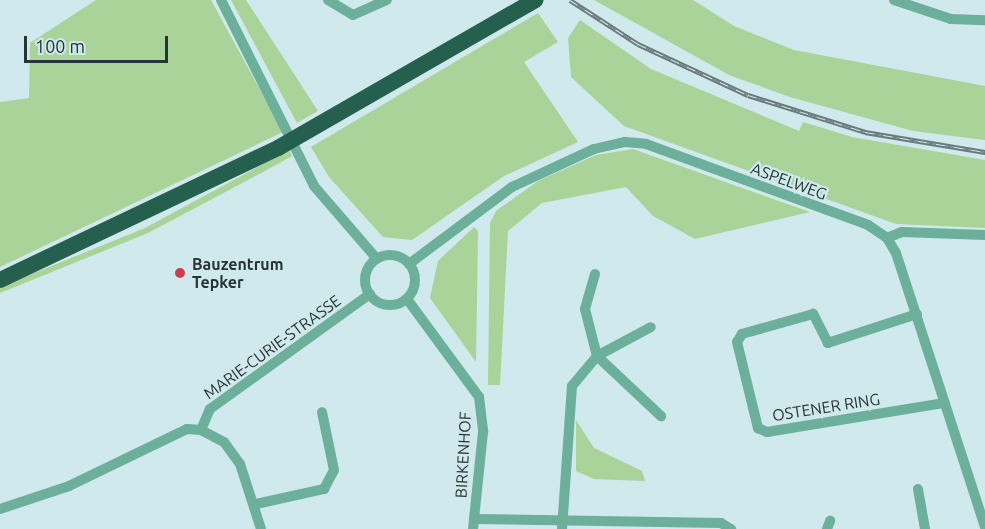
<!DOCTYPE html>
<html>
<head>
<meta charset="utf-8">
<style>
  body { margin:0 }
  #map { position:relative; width:985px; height:529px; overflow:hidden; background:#cfe9ec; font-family:Ubuntu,sans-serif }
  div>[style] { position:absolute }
  .green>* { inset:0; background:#a9d398 }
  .minor>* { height:10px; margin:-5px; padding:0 5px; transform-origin:5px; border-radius:5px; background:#6caf9a }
  .minor>.ring { margin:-5px; padding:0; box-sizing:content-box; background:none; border:10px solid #6caf9a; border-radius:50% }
  .highway>* { height:16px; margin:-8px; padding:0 8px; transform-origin:8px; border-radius:8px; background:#25604f }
  .rail>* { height:5px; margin-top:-2.5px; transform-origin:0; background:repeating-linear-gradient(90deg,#cfe9ec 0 9px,#6a7a7c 0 18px); box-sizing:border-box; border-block:2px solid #6a7a7c }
  .dots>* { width:16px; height:16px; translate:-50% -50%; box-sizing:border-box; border:3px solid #cfe9ec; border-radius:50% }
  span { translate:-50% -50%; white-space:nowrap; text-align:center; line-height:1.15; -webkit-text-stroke:4.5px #cfe9ec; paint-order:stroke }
  .street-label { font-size:16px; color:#283334 }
  .poi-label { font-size:16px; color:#283334; font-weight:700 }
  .left { translate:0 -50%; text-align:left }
  .scale { position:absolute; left:24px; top:36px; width:144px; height:27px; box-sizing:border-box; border:3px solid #283334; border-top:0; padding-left:8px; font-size:18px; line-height:21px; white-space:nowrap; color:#283334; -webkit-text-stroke:4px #cfe9ec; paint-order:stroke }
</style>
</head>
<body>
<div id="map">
  <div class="green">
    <i style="clip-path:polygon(96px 0,211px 0,283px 132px,0 267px,0 102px,29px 98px,30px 43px)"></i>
    <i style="clip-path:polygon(231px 0,246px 0,318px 111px,297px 123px)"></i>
    <i style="clip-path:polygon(594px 0,693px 0,734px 26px,794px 50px,985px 86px,985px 140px,913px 131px,790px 97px,729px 75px)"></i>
    <i style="clip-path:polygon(538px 13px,558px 42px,524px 62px,578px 142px,504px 176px,412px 240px,383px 237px,329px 177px,311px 147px)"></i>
    <i style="clip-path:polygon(580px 20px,651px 69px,799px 131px,803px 122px,852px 137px,985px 160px,985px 228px,896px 224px,624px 126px,571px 77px,568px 38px)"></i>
    <i style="clip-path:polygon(633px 149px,810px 212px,695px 239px,653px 216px,626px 187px,542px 203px,508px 231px,500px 385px,488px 385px,490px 223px,496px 211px,538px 181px,596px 155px)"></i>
    <i style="clip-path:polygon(289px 150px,292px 156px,276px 165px,148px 233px,0 293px,0 287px,145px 228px)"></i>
    <i style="clip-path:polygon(474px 227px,478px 231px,476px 362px,430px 298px,438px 261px)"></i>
    <i style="clip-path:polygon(576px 420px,594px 448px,642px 471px,645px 481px,594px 479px,576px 471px)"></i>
  </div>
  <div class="minor">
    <i style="left:221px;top:0;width:208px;rotate:63.4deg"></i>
    <i style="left:314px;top:186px;width:96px;rotate:49.2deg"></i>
    <i style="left:328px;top:0;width:29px;rotate:31deg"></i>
    <i style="left:353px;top:15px;width:37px;rotate:-24deg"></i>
    <i style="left:894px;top:0;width:60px;rotate:18.4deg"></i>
    <i style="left:951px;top:19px;width:34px;rotate:2deg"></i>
    <i style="left:887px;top:238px;width:16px;rotate:-22deg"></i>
    <i style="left:902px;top:232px;width:83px;rotate:2.1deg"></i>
    <i class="ring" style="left:365px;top:255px;width:40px;height:40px"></i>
    <i style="left:409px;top:264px;width:129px;rotate:-36.8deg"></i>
    <i style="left:512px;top:187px;width:90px;rotate:-24.9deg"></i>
    <i style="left:594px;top:149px;width:32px;rotate:-13deg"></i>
    <i style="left:625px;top:142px;width:21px;rotate:5deg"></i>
    <i style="left:646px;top:144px;width:236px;rotate:20deg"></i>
    <i style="left:868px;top:225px;width:23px;rotate:34deg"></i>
    <i style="left:887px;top:238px;width:17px;rotate:59deg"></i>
    <i style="left:896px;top:253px;width:288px;rotate:72deg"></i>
    <i style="left:595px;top:274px;width:36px;rotate:106deg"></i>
    <i style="left:585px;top:309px;width:49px;rotate:75.7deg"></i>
    <i style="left:597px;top:356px;width:88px;rotate:43.2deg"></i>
    <i style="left:407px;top:299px;width:122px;rotate:53.7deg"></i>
    <i style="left:479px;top:397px;width:35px;rotate:83deg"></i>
    <i style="left:483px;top:432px;width:98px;rotate:95.9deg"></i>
    <i style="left:917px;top:314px;width:94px;rotate:162deg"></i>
    <i style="left:828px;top:343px;width:33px;rotate:-117deg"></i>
    <i style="left:813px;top:314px;width:74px;rotate:164.3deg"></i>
    <i style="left:742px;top:334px;width:9px;rotate:122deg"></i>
    <i style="left:737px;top:342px;width:89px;rotate:76.3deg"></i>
    <i style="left:758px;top:428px;width:10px;rotate:24deg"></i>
    <i style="left:767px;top:432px;width:180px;rotate:-9.3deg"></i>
    <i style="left:201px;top:430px;width:23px;rotate:-67deg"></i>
    <i style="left:210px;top:409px;width:197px;rotate:-35.7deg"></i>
    <i style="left:918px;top:489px;width:41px;rotate:80.1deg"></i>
    <i style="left:256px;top:504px;width:70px;rotate:-12.4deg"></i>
    <i style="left:324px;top:489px;width:21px;rotate:-62deg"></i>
    <i style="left:334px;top:470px;width:59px;rotate:-101.7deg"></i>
    <i style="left:0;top:509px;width:73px;rotate:-18.4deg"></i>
    <i style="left:69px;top:486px;width:131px;rotate:-25.8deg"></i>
    <i style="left:187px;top:429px;width:14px;rotate:4deg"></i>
    <i style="left:201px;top:430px;width:26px;rotate:28deg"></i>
    <i style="left:224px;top:442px;width:27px;rotate:54deg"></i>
    <i style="left:240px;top:464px;width:68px;rotate:72.1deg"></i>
    <i style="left:474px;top:519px;width:247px;rotate:0.9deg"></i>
    <i style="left:721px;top:523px;width:12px;rotate:31deg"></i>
    <i style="left:562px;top:529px;width:143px;rotate:-86deg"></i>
    <i style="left:572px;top:386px;width:39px;rotate:-50deg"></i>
    <i style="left:597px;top:356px;width:61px;rotate:-28.2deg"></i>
    <i style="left:827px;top:529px;width:9px;rotate:-69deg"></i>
  </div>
  <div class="highway">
    <i style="left:0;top:280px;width:308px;rotate:-25.4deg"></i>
    <i style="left:278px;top:148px;width:297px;rotate:-29.9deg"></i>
  </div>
  <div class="rail">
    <i style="left:570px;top:0;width:81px;rotate:32.9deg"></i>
    <i style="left:638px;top:44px;width:121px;rotate:24.9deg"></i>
    <i style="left:748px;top:95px;width:123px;rotate:17.5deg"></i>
    <i style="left:865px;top:132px;width:122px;rotate:9.5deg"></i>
  </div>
  <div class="dots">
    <i style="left:180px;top:273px;background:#cd3d4e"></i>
  </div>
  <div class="street-label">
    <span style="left:789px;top:181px;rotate:20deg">ASPELWEG</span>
    <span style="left:272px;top:347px;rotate:-36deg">MARIE-CURIE-STRASSE</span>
    <span style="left:826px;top:407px;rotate:-9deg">OSTENER RING</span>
    <span style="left:463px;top:455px;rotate:-87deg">BIRKENHOF</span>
  </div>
  <div class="poi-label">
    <span class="left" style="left:192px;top:273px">Bauzentrum<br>Tepker</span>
  </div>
  <div class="scale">100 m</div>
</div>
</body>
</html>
